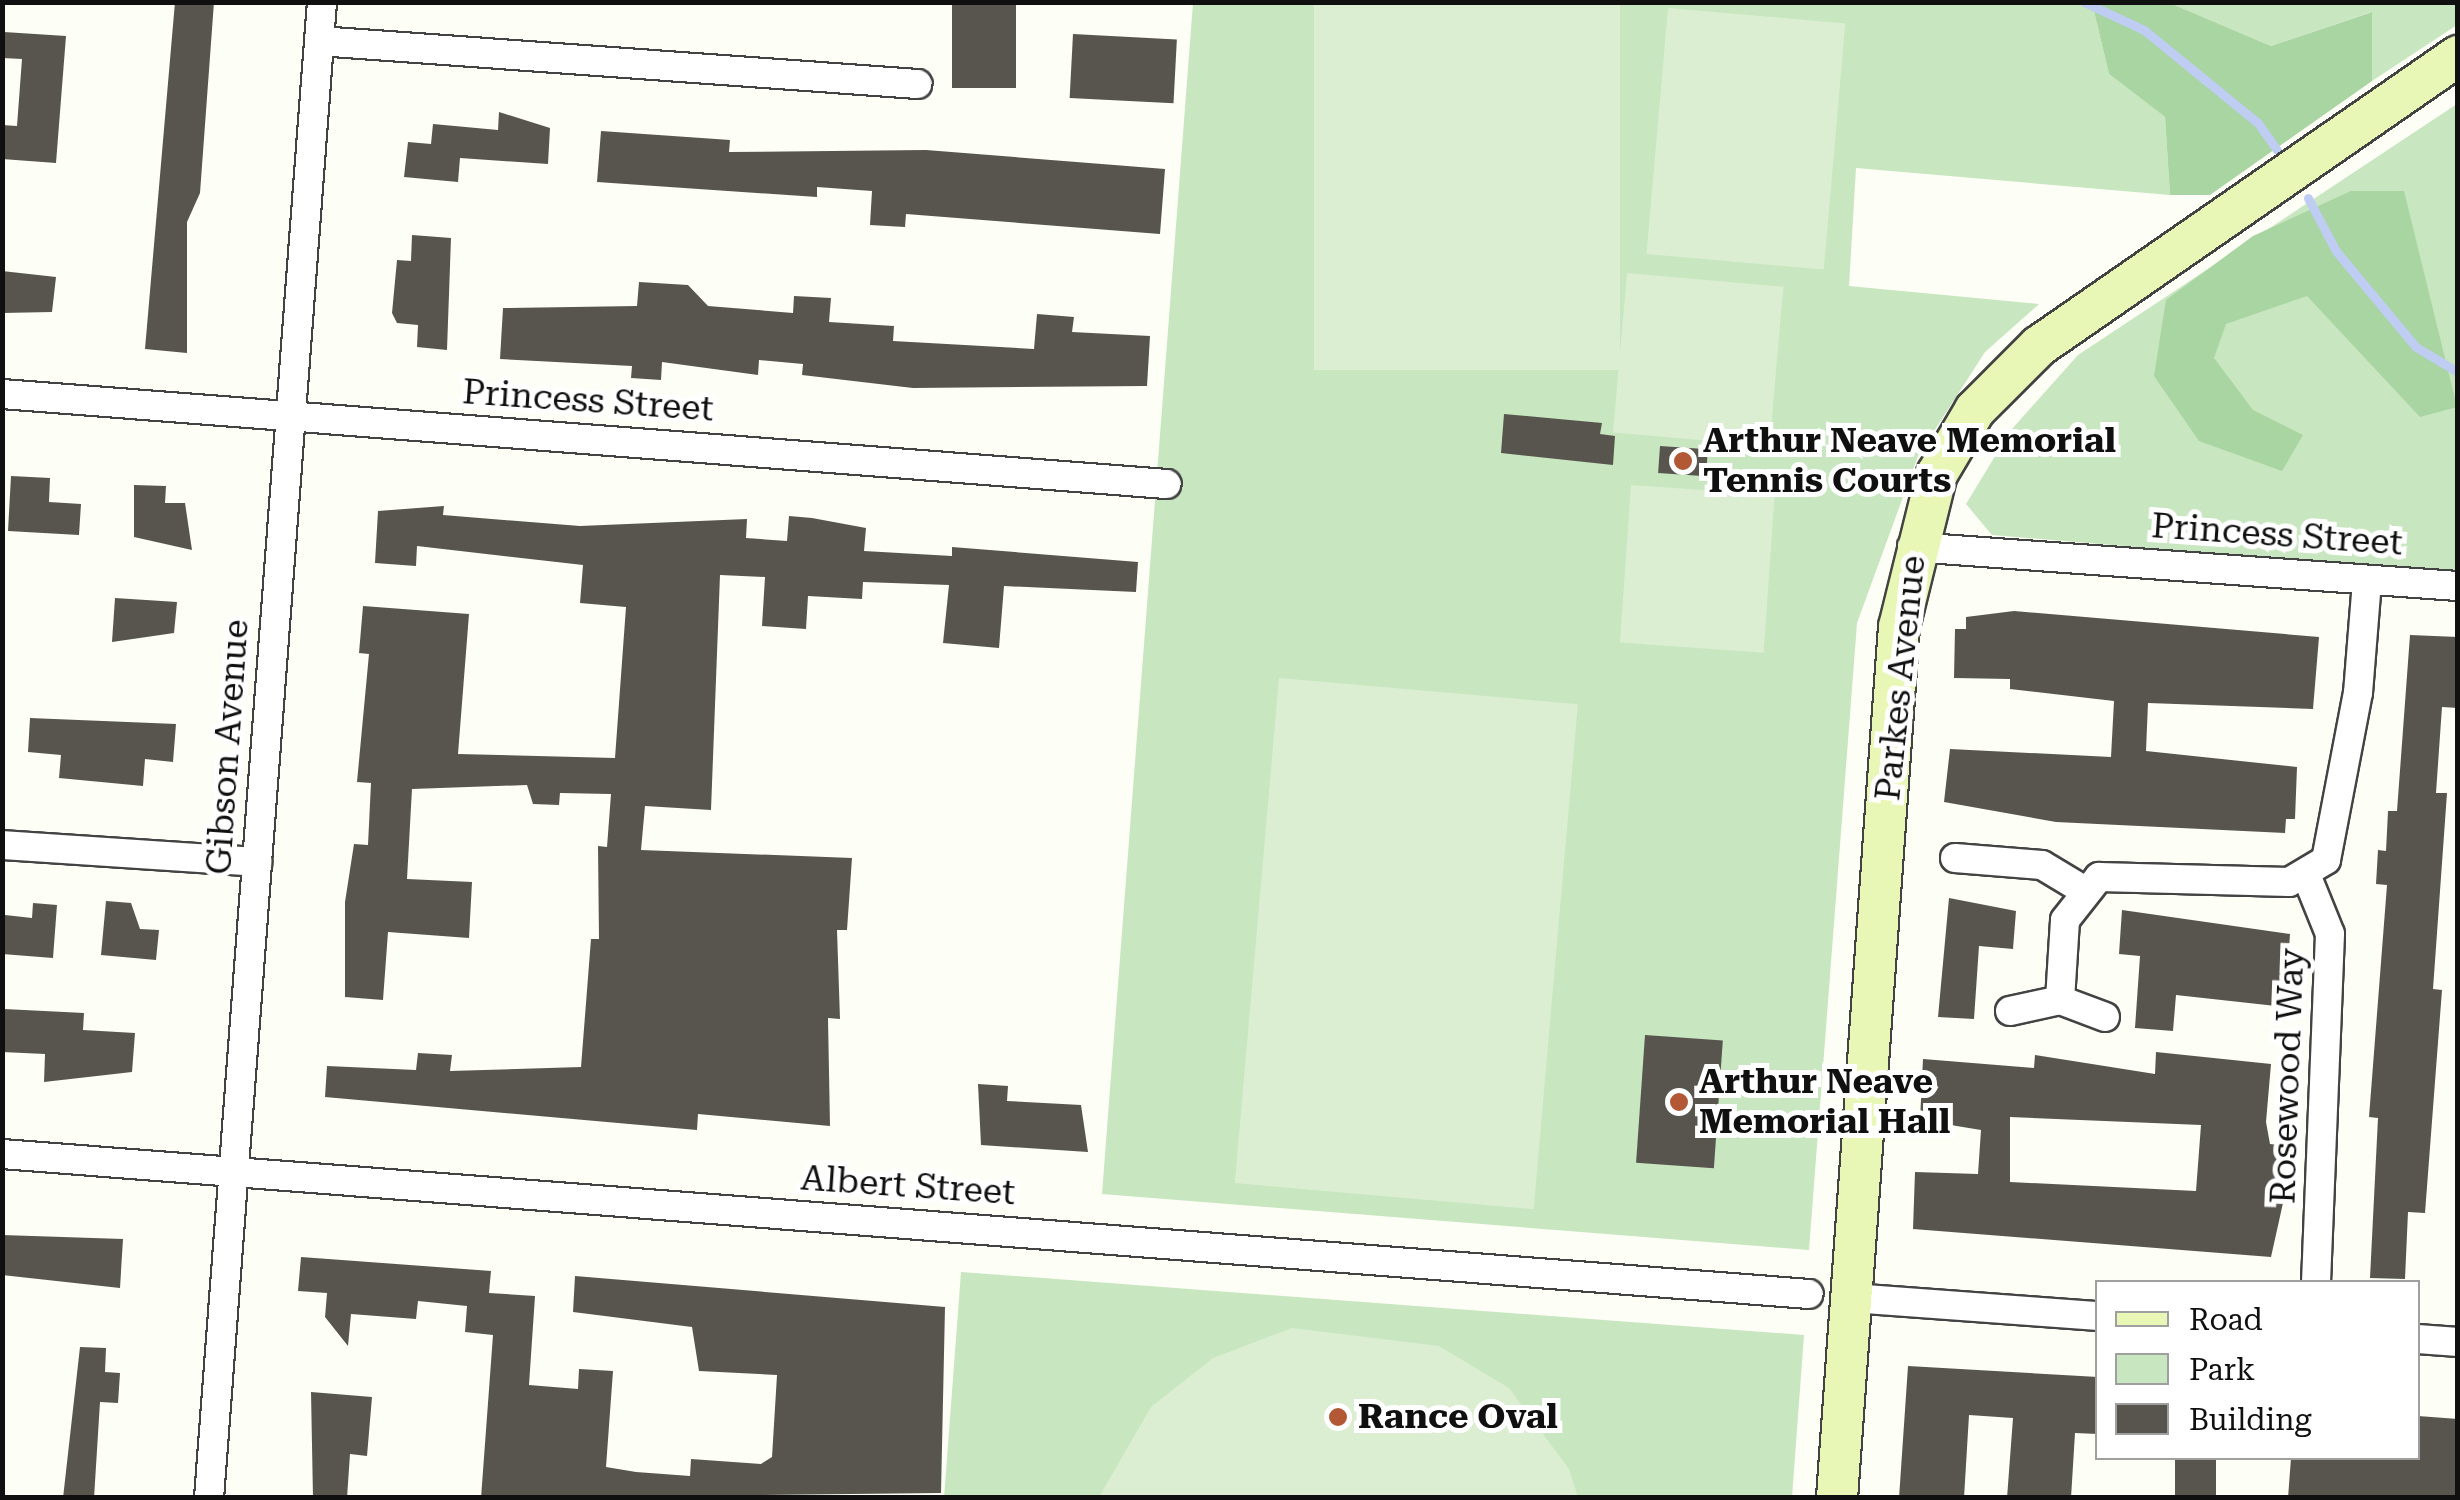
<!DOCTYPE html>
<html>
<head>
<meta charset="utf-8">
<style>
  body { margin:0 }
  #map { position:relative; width:2460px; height:1500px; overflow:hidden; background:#fdfef5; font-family:"Roboto Serif",serif }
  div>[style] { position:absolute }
  .green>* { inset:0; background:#c8e6c0 }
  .forest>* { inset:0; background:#a8d5a1 }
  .pitch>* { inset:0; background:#dbeed1; transform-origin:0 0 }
  .stream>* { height:9px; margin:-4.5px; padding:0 4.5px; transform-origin:4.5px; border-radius:4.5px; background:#becdf1 }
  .building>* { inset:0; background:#58554e; transform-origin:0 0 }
  .roads { filter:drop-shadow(2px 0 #434343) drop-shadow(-2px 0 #434343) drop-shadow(0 2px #434343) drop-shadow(0 -2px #434343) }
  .street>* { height:28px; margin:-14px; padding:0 14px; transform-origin:14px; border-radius:14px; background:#fff }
  .secondary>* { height:40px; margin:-20px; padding:0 20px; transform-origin:20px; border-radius:20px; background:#e9f7b6 }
  .dots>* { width:28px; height:28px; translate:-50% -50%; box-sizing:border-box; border:5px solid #fff; border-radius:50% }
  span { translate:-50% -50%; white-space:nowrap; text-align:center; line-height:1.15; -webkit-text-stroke:10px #fff; paint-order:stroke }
  .street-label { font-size:35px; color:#101010 }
  .poi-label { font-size:35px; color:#101010; font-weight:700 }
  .left { translate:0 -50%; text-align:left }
  .frame { position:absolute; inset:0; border:5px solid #101010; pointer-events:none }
  .legend { position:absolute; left:2095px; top:1280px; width:325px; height:180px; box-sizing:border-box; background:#fff; border:2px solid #9f9f9f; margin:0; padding:12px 18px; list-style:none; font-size:30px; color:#101010 }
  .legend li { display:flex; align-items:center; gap:20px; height:50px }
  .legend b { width:50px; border:2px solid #9f9f9f }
</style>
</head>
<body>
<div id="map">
  <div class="green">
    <i style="clip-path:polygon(1193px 3px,2092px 3px,2109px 74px,2165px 117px,2170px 195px,1856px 168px,1849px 286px,2039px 304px,1985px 352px,1918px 456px,1857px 623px,1809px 1250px,1102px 1194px)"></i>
    <i style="clip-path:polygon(2170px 3px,2457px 3px,2457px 25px,2372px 81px,2371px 12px,2271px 46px)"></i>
    <i style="clip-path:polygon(2457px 104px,2457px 574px,1992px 535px,1966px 504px,2011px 430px,2078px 355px)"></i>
    <i style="clip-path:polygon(961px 1272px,1804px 1335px,1792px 1497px,944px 1498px)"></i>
  </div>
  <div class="forest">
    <i style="clip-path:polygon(2092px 3px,2170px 3px,2271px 46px,2372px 12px,2372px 81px,2210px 195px,2170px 195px,2165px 117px,2109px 74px)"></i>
    <i style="clip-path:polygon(2351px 191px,2404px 191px,2457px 407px,2420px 417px,2307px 296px,2226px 324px,2214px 358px,2253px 410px,2303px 435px,2282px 471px,2199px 441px,2154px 376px,2166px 300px,2253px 236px)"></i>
  </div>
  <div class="pitch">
    <i style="left:1314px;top:3px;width:306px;height:367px"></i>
    <i style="left:1668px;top:8px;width:178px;height:247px;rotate:5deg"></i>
    <i style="left:1627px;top:273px;width:157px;height:160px;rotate:5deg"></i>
    <i style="left:1631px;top:485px;width:144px;height:158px;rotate:4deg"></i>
    <i style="left:1279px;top:678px;width:300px;height:507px;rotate:5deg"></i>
    <i style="clip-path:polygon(1292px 1328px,1439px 1346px,1509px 1388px,1569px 1469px,1578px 1497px,1099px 1497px,1151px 1407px,1213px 1358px)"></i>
  </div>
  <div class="stream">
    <i style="left:2084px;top:2px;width:66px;rotate:25deg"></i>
    <i style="left:2144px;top:30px;width:147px;rotate:39.2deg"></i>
    <i style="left:2258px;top:123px;width:33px;rotate:55deg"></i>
    <i style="left:2308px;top:198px;width:60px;rotate:62.2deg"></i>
    <i style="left:2336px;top:251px;width:125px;rotate:50.2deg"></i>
    <i style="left:2416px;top:347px;width:49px;rotate:30.8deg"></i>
  </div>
  <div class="building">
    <i style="clip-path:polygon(175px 2px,214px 2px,200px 193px,187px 222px,187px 353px,145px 349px)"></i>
    <i style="left:952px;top:2px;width:64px;height:86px"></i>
    <i style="clip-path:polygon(4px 32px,66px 36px,56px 163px,2px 159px,2px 125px,17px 126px,22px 59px,2px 58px)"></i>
    <i style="left:1073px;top:34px;width:104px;height:64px;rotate:3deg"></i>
    <i style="clip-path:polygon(499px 112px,550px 128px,548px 164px,460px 158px,458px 182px,404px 177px,408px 142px,431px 144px,433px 124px,498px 130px)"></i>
    <i style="clip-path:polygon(601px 131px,730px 140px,729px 152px,926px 150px,1165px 169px,1160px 234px,906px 214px,905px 227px,870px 225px,872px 191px,817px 187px,817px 197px,597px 182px)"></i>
    <i style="clip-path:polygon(412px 235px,451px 238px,447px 350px,417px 347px,418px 325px,397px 323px,392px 313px,397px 260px,411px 261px)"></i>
    <i style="clip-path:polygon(2px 271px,56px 277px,52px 312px,2px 313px)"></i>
    <i style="clip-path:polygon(639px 282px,688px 285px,708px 306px,793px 313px,794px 296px,831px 298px,829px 322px,894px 326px,893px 341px,1034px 349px,1037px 314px,1074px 317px,1072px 332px,1150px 336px,1147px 386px,913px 388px,802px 375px,803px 364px,759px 360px,758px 375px,662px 362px,661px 380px,631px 378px,632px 366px,500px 359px,503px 308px,637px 306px)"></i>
    <i style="clip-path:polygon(1504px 414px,1602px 423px,1600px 434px,1615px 436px,1613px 465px,1501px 453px)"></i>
    <i style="left:1660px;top:446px;width:48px;height:27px;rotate:4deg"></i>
    <i style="clip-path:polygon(11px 476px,50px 478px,49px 502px,81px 504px,79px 535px,8px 531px)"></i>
    <i style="clip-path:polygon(134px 485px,166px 486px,165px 503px,185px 503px,192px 550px,134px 537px)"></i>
    <i style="clip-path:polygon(444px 506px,443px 515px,580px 526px,747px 519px,746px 538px,787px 541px,789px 516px,812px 518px,866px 528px,864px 551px,952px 556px,952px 547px,1138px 562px,1136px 592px,1004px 586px,999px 648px,943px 643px,949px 585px,863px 582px,862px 599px,808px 596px,806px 629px,762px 626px,765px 577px,720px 575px,711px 810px,645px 806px,641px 850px,852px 858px,847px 930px,837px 930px,840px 1019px,828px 1018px,830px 1126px,698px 1114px,697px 1130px,325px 1097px,327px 1066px,416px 1070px,418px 1053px,452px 1055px,450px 1071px,581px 1067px,591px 939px,599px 939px,598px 846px,607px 847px,611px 794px,560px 793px,559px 805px,533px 804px,527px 785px,412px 789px,407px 879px,472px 882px,469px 938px,388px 932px,383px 1000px,345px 997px,345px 902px,354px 844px,368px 845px,371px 783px,357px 782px,369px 654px,359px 653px,363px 606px,469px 614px,458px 754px,615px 758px,626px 607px,580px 603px,583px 565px,417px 546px,416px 566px,375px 563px,378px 511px)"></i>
    <i style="clip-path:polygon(115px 598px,177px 602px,174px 633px,112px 642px)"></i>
    <i style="clip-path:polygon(2014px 611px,2319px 637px,2313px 709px,2148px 703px,2146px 751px,2297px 767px,2295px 819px,2286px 819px,2285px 833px,2056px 822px,1944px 802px,1950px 749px,2111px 757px,2114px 701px,2010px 689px,2010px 679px,1954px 678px,1955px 629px,1966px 629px,1966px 617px)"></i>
    <i style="clip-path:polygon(2410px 635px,2458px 637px,2458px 708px,2442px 707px,2436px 793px,2447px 793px,2433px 989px,2442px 990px,2425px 1213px,2408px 1212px,2405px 1279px,2370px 1278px,2378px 1118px,2369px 1117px,2387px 885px,2376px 884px,2378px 850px,2386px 851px,2388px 811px,2397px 811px)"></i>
    <i style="clip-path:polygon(30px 718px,176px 724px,173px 762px,145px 759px,143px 786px,59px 778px,61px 755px,28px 752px)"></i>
    <i style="clip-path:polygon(1949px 898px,2016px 911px,2013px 949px,1979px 946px,1974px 1019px,1938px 1017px)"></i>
    <i style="clip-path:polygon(106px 901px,131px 903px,140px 929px,159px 930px,156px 960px,101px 955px)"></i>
    <i style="clip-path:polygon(33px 903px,57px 905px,53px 958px,2px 954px,5px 915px,32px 918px)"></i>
    <i style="clip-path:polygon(2122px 910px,2290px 934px,2285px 1007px,2176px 995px,2173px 1031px,2135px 1028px,2140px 956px,2119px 954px)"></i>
    <i style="clip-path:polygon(4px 1009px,84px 1013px,83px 1030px,135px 1033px,132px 1072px,44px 1082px,45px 1054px,2px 1052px)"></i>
    <i style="left:1645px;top:1035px;width:78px;height:128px;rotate:4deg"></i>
    <i style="clip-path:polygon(evenodd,2156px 1052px,2271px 1064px,2266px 1122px,2270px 1144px,2279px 1145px,2276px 1193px,2285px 1194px,2271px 1257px,1913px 1229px,1915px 1172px,1978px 1174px,1981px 1130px,1920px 1120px,1923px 1059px,2034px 1068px,2035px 1055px,2155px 1074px,2156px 1052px,2010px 1117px,2201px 1125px,2196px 1191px,2010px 1182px,2010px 1117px)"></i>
    <i style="clip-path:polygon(978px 1084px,1008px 1086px,1007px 1101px,1081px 1105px,1088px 1152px,981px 1145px)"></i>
    <i style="clip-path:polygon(2px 1235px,123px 1239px,120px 1288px,2px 1275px)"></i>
    <i style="clip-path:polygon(301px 1257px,491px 1271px,489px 1293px,535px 1296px,529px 1385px,578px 1389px,579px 1369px,613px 1371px,606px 1467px,636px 1472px,690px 1476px,691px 1459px,761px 1464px,772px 1457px,777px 1375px,699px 1371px,692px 1327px,573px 1312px,575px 1276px,945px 1307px,941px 1493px,481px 1498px,493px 1335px,465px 1332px,467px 1306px,418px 1301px,416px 1319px,351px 1314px,348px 1346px,325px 1317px,327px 1293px,298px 1291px)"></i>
    <i style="clip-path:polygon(80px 1347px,106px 1348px,105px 1372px,120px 1373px,118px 1403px,100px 1402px,94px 1498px,63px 1498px)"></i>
    <i style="clip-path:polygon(1908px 1366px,2098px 1377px,2098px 1434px,2075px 1433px,2071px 1498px,2007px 1498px,2013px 1418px,1969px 1415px,1964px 1498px,1899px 1498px)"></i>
    <i style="clip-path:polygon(311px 1392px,372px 1397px,367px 1456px,350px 1454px,347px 1498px,313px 1498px)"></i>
    <i style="clip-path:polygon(2418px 1416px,2458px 1419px,2458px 1498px,2288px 1498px,2291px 1458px,2418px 1458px)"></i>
    <i style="left:2175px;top:1458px;width:41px;height:40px"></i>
  </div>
  <div class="roads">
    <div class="street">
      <i style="left:319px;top:41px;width:600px;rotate:4.11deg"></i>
      <i style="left:2px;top:394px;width:1168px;rotate:4.42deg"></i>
      <i style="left:1912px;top:547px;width:547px;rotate:4.09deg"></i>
      <i style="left:2px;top:845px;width:256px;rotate:3.8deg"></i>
      <i style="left:1955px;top:858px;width:87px;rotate:4.6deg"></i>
      <i style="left:2042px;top:865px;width:47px;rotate:31deg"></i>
      <i style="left:2307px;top:877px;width:61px;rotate:68deg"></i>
      <i style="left:2330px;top:934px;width:348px;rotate:92.3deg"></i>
      <i style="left:2060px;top:1000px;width:80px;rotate:-86.4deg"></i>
      <i style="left:2065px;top:920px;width:55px;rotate:-51.7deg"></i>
      <i style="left:2099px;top:877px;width:190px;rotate:1.5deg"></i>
      <i style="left:2289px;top:882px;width:43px;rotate:-30.7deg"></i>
      <i style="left:2326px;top:860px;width:170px;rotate:-79.2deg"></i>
      <i style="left:2358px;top:693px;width:113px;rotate:-85.4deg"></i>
      <i style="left:2010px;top:1011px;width:51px;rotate:-12.4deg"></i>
      <i style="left:2060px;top:1000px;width:48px;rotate:20.7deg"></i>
      <i style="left:2px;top:1154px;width:1812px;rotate:4.43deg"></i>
      <i style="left:1852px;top:1298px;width:247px;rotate:4.2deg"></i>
      <i style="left:2418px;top:1339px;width:40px;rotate:4.3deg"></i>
      <i style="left:209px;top:1498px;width:1500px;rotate:-85.68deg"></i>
    </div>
    <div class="secondary">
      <i style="left:1837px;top:1498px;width:873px;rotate:-85.93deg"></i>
      <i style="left:1899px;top:627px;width:158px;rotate:-76.1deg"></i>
      <i style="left:1937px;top:474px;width:74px;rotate:-59.3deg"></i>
      <i style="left:1975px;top:410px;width:91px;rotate:-45deg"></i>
      <i style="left:2039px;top:346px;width:510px;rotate:-34.69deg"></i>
    </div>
  </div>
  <div class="dots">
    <i style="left:1683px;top:461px;background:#b35835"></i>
    <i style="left:1679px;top:1102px;background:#b35835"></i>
    <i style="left:1338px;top:1417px;background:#b35835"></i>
  </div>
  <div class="street-label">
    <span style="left:588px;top:401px;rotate:4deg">Princess Street</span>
    <span style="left:2277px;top:535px;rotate:4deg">Princess Street</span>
    <span style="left:1901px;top:678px;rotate:-84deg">Parkes Avenue</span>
    <span style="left:228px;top:747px;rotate:-86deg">Gibson Avenue</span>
    <span style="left:2288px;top:1076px;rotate:-88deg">Rosewood Way</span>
    <span style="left:908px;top:1186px;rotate:4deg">Albert Street</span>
  </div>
  <div class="poi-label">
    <span class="left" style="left:1703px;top:461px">Arthur Neave Memorial<br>Tennis Courts</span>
    <span class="left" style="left:1699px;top:1102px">Arthur Neave<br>Memorial Hall</span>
    <span class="left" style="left:1358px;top:1417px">Rance Oval</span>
  </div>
  <div class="frame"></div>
  <ul class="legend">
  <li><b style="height:12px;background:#e9f7b6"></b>Road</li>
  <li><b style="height:28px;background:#c8e6c0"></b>Park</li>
  <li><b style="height:28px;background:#58554e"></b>Building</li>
  </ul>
</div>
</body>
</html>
